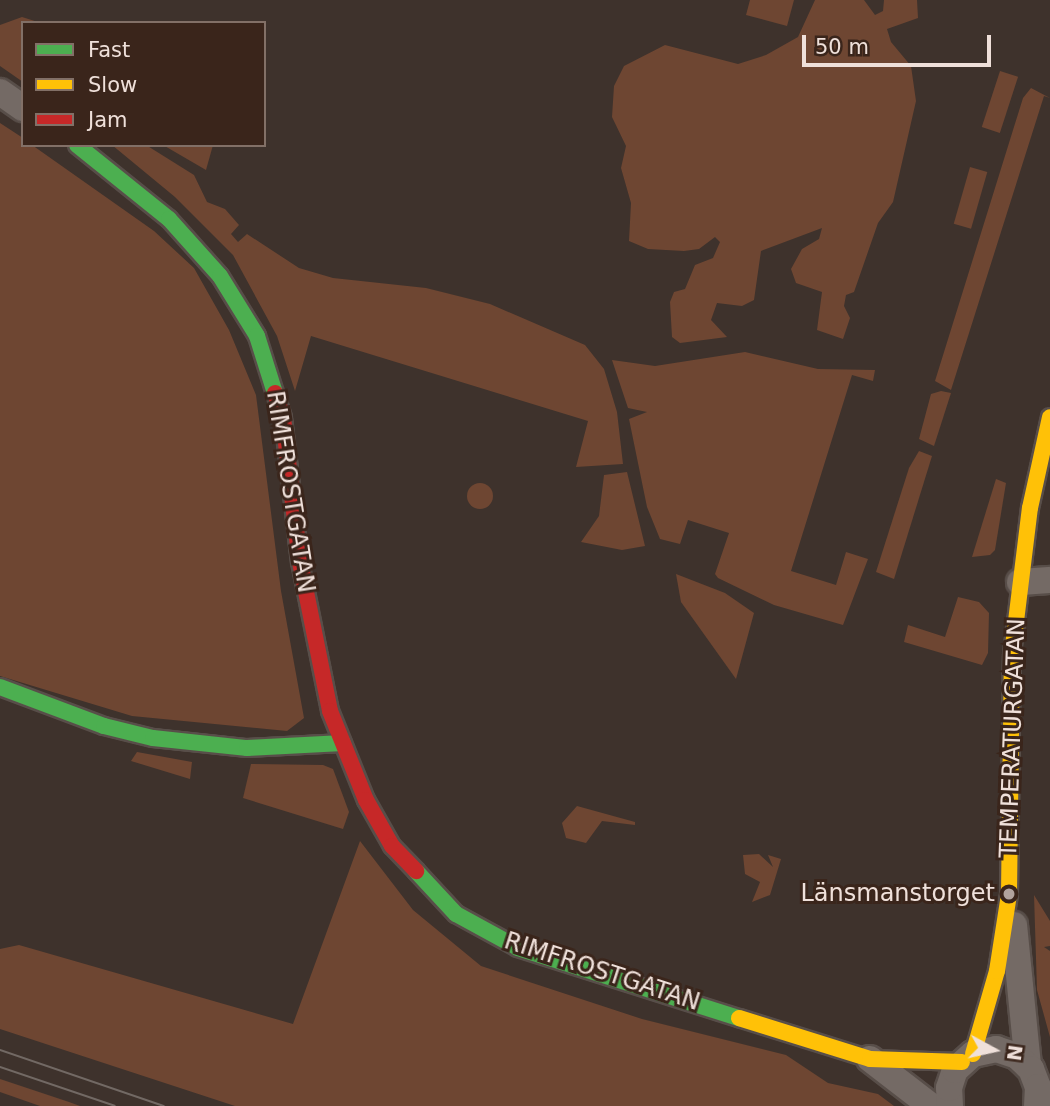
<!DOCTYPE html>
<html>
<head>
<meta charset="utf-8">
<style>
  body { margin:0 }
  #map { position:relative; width:1050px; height:1106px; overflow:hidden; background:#3e322c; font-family:"DejaVu Sans",sans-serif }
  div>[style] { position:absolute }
  .green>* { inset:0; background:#6e4632; transform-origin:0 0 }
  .round { border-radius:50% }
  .roads { filter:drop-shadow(2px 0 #584e49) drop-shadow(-2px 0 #584e49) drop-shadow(0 2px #584e49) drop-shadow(0 -2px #584e49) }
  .street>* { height:26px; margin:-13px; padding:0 13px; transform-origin:13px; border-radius:13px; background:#746a65 }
  .fast>* { height:16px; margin:-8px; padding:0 8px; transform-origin:8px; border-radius:8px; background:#4caf50 }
  .slow>* { height:16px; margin:-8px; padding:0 8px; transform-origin:8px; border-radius:8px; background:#ffc107 }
  .jam>* { height:16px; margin:-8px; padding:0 8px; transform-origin:8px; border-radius:8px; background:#c62828 }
  .tram>* { height:2px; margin:-1px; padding:0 1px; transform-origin:1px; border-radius:1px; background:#726964 }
  .dots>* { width:19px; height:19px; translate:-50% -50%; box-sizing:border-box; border:4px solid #3a251b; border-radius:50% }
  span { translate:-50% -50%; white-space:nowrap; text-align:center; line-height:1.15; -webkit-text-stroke:6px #3a251b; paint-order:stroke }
  .street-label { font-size:24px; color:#efe0da }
  .poi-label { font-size:24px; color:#efe0da }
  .right { translate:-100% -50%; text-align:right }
  .legend { position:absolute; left:21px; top:21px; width:245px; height:126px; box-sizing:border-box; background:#3a251b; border:2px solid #827067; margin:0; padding:9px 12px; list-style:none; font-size:21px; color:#efe0da }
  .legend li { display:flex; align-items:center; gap:14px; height:35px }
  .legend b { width:35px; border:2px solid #827067 }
  .north { position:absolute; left:959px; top:1015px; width:70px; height:70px; -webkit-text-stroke:5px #3a251b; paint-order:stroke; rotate:98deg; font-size:19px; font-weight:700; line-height:28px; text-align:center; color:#efe0da }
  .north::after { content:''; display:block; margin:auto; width:24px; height:32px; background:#efe0da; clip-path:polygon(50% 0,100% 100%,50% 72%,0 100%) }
  .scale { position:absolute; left:802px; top:35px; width:189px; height:32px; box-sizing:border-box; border:4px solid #efe0da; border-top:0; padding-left:9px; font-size:21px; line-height:24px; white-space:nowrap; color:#efe0da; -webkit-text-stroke:5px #3a251b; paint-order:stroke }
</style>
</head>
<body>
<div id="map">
  <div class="green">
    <i style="clip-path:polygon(750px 0,794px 0,787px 26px,746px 15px)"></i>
    <i style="clip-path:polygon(815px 0,864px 0,875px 15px,883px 11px,884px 0,917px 0,918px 18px,887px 29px,891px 42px,911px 66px,916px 101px,893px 202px,878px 223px,854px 292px,846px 295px,844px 306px,850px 318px,843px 339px,817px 330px,822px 292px,796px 283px,791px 269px,802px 249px,819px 239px,822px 228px,761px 251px,754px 300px,742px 306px,717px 303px,711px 320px,727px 337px,680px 343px,672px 337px,670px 302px,674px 292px,685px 289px,695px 265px,713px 258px,720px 242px,715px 237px,699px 249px,684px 251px,648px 249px,629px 241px,631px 203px,621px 168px,626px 146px,612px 117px,614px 86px,624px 66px,665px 45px,738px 64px,766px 55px,798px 37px)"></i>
    <i style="clip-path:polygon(22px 17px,41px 23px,23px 23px,23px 82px,0 66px,0 25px)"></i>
    <i style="left:1000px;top:71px;width:19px;height:59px;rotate:18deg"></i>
    <i style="clip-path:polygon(1031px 88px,1050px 98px,1044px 96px,951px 390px,935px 381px,1023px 98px)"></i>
    <i style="clip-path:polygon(0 123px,23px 138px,23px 145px,32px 145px,154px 231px,194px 268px,229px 330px,256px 395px,281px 591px,304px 718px,287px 731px,132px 716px,0 676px)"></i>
    <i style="clip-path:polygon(112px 145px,146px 145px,194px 175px,207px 202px,225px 209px,239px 225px,231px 234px,238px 242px,247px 234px,299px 268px,333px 278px,426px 288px,490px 304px,585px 345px,604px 369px,617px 412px,623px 464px,576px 467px,588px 421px,311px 336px,295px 391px,277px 336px,233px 255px,175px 197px)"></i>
    <i style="clip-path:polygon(163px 145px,213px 145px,206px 170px)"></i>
    <i style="left:970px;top:167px;width:18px;height:59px;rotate:16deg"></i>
    <i style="clip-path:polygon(745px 352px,818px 369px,875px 370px,873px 381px,852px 375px,791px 571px,836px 585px,846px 552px,868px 559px,843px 625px,774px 605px,718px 578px,715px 574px,729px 533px,688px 520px,680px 544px,660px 539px,647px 507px,629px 419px,647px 412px,628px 408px,612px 360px,655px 366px)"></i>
    <i style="clip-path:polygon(941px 391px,951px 393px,934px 446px,919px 439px,931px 394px)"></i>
    <i style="clip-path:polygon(919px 451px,932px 456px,894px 579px,876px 572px,909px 468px)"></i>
    <i style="clip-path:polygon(627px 472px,645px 546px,622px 550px,581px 542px,599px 516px,604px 475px)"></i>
    <i style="clip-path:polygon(996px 479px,1006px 483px,995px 550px,990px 555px,972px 557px)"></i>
    <i class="round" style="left:467px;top:483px;width:26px;height:26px"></i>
    <i style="clip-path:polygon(676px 574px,725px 593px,754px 613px,736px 679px,681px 602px)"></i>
    <i style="clip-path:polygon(958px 597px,979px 602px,989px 613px,988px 653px,982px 665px,904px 642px,908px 625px,945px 637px)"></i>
    <i style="clip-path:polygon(137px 752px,192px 762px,190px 779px,131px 761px)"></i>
    <i style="clip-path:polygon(251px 764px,323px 765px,333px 769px,349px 812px,343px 829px,243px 798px)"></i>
    <i style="clip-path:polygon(577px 806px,635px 822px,635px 825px,602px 821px,586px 843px,566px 838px,562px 823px)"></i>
    <i style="clip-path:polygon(360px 841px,413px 910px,481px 966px,642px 1019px,786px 1055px,828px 1083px,878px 1094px,894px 1106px,235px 1106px,0 1029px,0 949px,19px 945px,293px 1024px)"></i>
    <i style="clip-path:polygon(759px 854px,773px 867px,768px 855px,781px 859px,770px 895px,752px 902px,760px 882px,745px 874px,743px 855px)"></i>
    <i style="clip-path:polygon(1034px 895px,1050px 921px,1050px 946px,1044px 947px,1050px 951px,1050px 1037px,1037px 990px)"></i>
    <i style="clip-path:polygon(0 1079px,69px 1102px,80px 1106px,40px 1106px,0 1092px)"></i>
  </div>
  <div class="roads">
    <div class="street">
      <i style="left:0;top:92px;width:28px;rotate:35deg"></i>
      <i style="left:1020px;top:582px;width:30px;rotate:-4deg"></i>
      <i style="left:1014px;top:925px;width:142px;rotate:84.3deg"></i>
      <i style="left:870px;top:1059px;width:77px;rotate:37.6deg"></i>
      <i style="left:950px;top:1106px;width:18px;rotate:-93deg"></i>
      <i style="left:949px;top:1088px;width:19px;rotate:-72deg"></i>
      <i style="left:955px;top:1070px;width:24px;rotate:-42deg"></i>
      <i style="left:973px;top:1054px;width:24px;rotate:-12deg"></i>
      <i style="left:996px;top:1049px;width:22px;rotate:18deg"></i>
      <i style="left:1017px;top:1056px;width:19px;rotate:43deg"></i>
      <i style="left:1031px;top:1069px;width:19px;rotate:69deg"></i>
      <i style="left:1038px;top:1087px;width:19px;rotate:93deg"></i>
    </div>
    <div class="fast">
      <i style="left:77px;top:145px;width:118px;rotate:38.8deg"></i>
      <i style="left:169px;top:219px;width:76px;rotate:48.2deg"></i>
      <i style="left:220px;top:276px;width:70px;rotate:58.3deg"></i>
      <i style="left:257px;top:336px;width:60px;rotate:72.5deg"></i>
      <i style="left:0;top:687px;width:111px;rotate:20.6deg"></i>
      <i style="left:104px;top:726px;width:50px;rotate:13.8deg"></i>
      <i style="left:153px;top:738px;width:95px;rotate:6.1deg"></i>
      <i style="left:247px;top:748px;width:96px;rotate:-3deg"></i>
      <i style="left:416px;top:871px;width:59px;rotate:47.1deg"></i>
      <i style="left:456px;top:914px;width:71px;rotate:28.7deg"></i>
      <i style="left:518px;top:948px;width:232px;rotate:17.6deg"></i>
    </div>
    <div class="slow">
      <i style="left:739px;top:1018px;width:137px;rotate:17.4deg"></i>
      <i style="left:870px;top:1059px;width:92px;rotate:1.9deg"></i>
      <i style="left:973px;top:1054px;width:86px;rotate:-73.9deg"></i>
      <i style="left:997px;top:971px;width:78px;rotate:-81.1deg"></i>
      <i style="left:1009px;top:894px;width:240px;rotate:-89.3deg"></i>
      <i style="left:1012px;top:654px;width:147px;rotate:-83deg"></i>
      <i style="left:1030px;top:508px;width:93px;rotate:-77.6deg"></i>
    </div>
    <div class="jam">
      <i style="left:275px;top:393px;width:26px;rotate:72deg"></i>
      <i style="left:283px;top:418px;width:145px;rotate:83.3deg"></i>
      <i style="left:300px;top:562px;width:152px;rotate:78.6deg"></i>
      <i style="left:330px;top:711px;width:96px;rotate:68deg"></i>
      <i style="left:366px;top:800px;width:53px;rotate:60.5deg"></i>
      <i style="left:392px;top:846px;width:35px;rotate:46deg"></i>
    </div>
  </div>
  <div class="tram">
    <i style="left:0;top:1050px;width:173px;rotate:18.9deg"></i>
    <i style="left:0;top:1067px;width:121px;rotate:18.7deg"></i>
  </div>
  <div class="dots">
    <i style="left:1009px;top:894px;background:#b1a39d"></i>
  </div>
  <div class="street-label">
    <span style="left:290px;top:492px;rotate:81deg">RIMFROSTGATAN</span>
    <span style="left:1013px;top:738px;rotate:-88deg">TEMPERATURGATAN</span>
    <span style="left:602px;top:972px;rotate:18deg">RIMFROSTGATAN</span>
  </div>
  <div class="poi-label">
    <span class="right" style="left:995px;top:894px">Länsmanstorget</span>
  </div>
  <ul class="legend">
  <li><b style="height:9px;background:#4caf50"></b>Fast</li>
  <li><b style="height:9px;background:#ffc107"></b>Slow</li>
  <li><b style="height:9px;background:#c62828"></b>Jam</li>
  </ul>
  <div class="north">N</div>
  <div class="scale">50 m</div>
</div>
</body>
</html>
